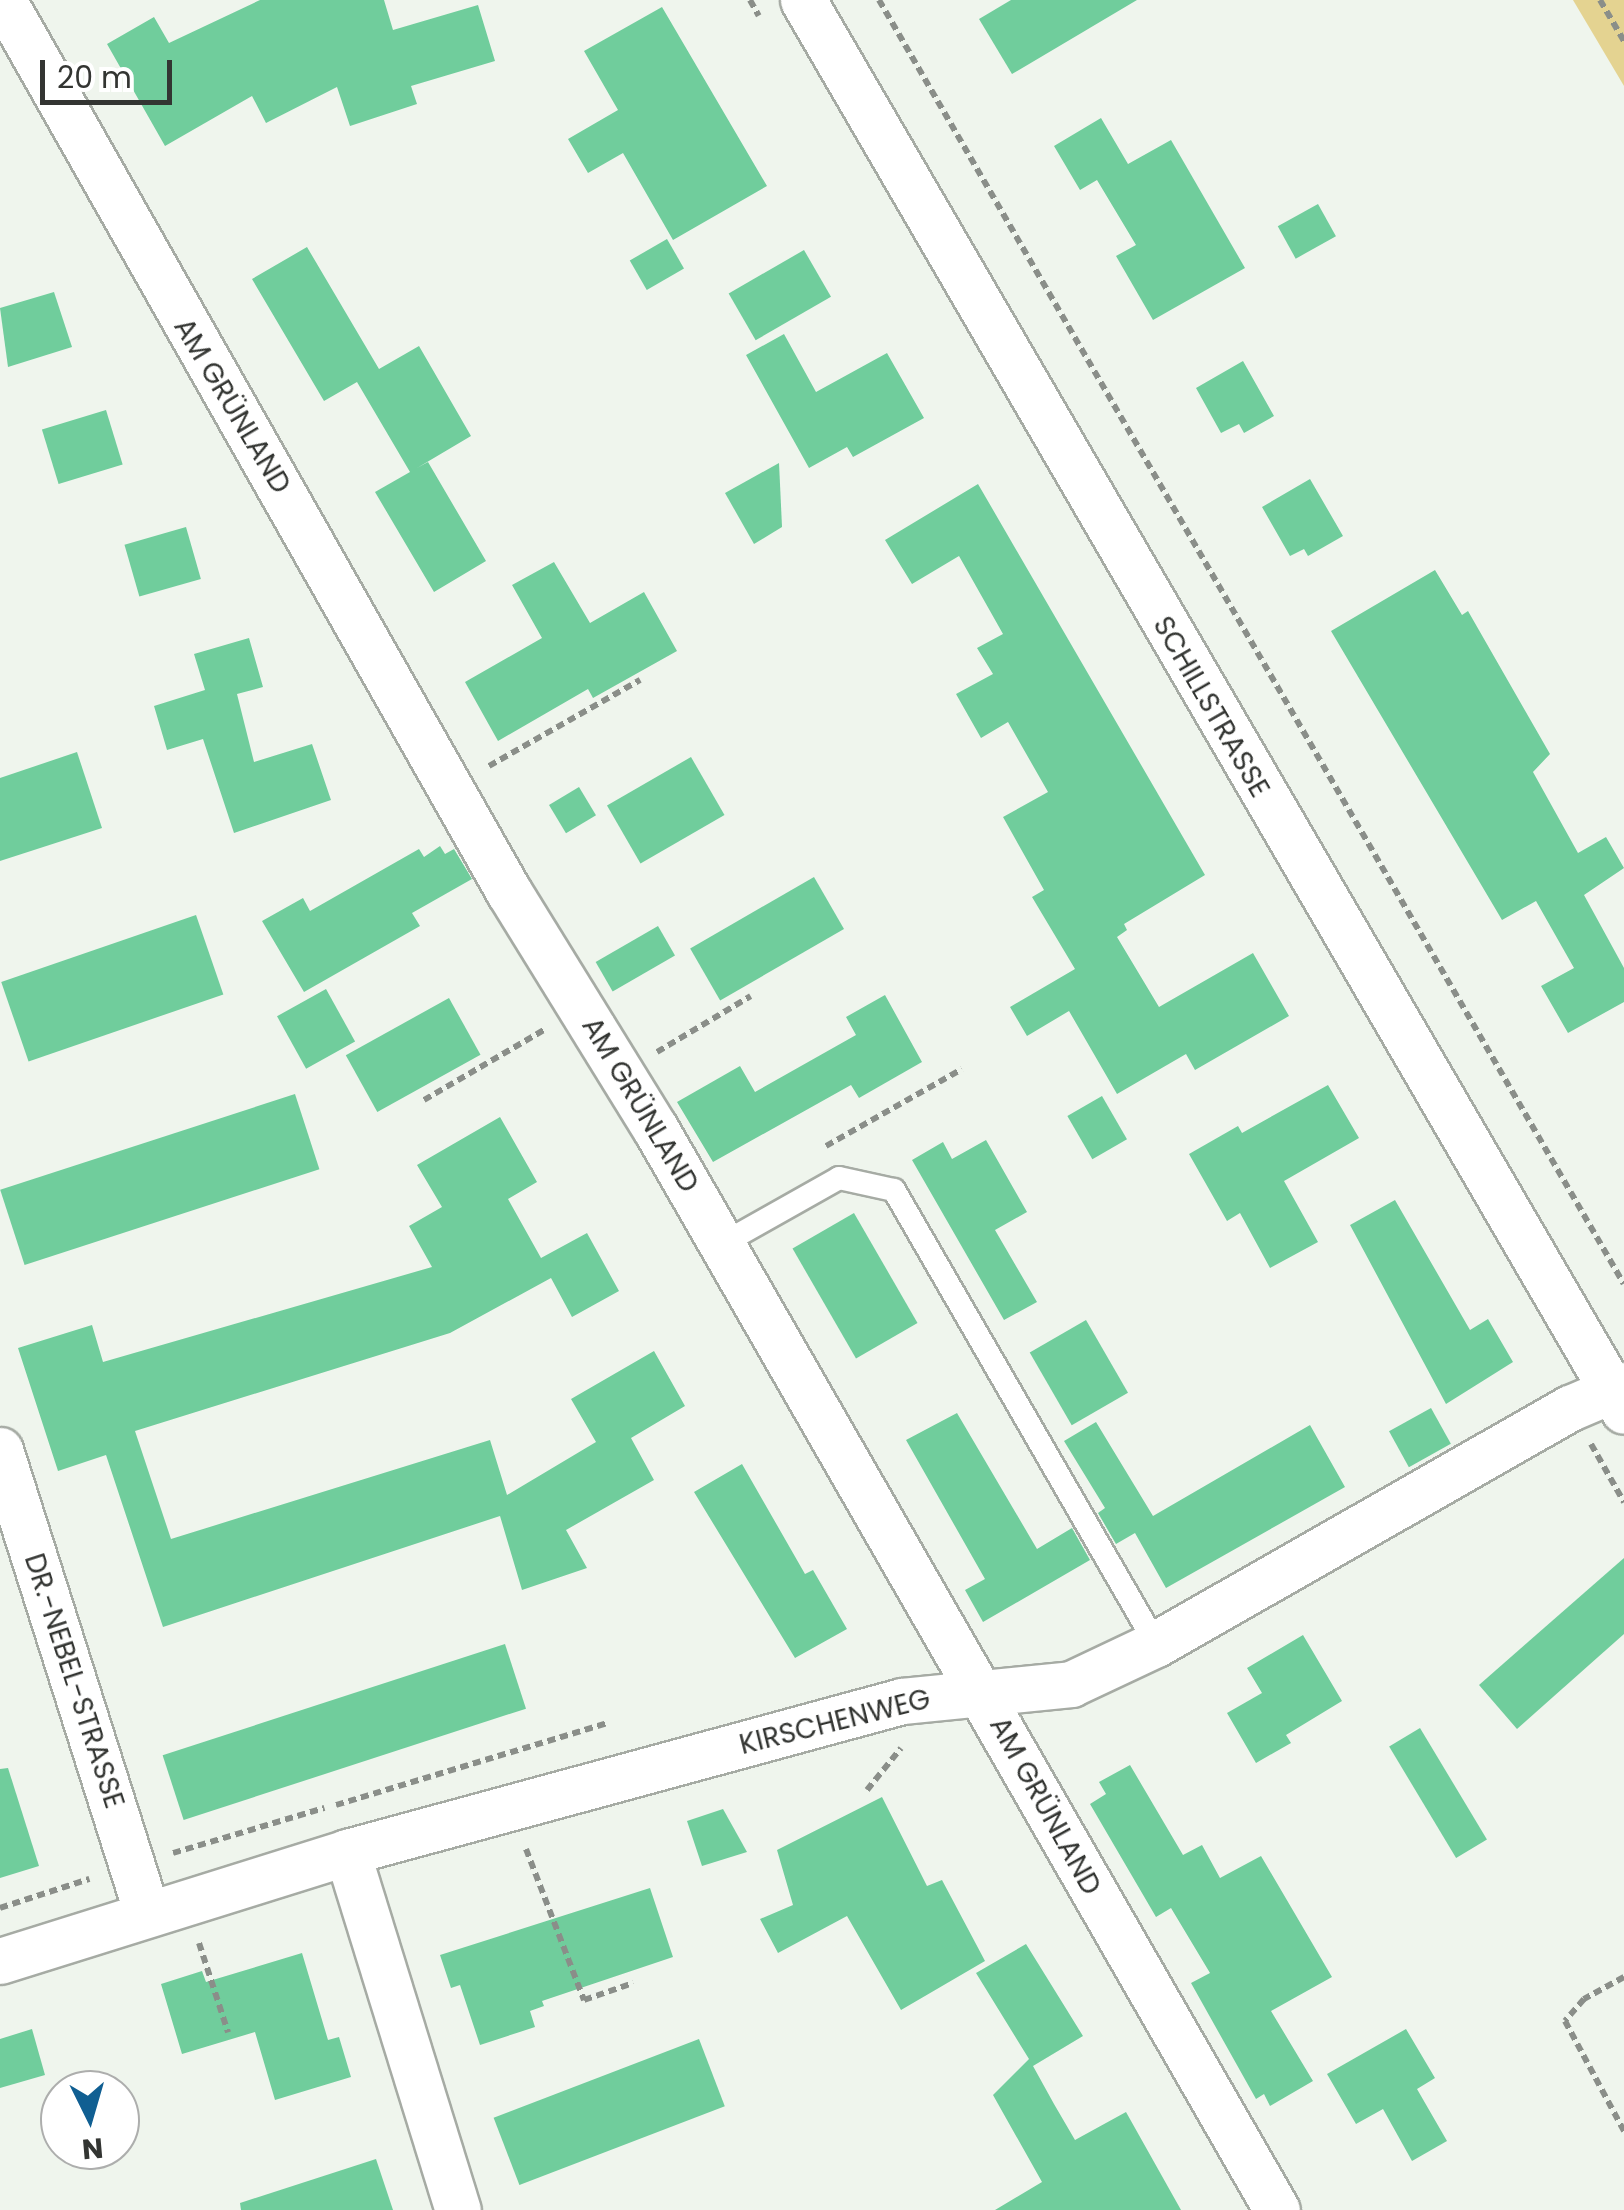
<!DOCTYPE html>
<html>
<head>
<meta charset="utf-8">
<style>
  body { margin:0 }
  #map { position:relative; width:1624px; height:2210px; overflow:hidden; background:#eff5ed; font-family:Poppins,sans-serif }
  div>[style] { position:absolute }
  .green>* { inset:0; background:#e4d391 }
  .building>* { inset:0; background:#70cd9c; transform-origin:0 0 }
  .path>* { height:6px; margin-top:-3px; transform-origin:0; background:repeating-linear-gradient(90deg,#8a8e89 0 8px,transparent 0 13px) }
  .roads { filter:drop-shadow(2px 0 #a6aba4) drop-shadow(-2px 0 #a6aba4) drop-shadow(0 2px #a6aba4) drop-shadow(0 -2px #a6aba4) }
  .lane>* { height:22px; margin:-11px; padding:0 11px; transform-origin:11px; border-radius:11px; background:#fff }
  .street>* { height:45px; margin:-22.5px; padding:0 22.5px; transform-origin:22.5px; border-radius:22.5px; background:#fff }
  span { translate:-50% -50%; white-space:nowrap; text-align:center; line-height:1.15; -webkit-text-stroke:10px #fff; paint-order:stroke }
  .street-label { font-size:28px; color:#333532 }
  .north { position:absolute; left:40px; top:2070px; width:100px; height:100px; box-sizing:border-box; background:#fff; border:2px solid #adaead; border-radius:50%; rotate:175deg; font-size:28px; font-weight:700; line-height:40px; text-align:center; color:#333532 }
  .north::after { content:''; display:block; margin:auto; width:35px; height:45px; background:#105f92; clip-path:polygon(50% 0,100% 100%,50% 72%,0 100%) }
  .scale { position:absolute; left:40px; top:60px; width:132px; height:45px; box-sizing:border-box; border:5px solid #333532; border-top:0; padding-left:12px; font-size:30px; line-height:35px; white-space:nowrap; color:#333532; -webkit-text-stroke:8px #fff; paint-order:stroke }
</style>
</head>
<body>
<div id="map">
  <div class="green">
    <i style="clip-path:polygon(1573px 0,1624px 0,1624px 86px)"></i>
  </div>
  <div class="building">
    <i style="clip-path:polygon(260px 0,384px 0,393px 30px,478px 5px,495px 61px,411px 86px,417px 104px,350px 126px,337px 87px,266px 123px,252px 96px,165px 146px,107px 44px,154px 17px,169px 43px)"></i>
    <i style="clip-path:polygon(1011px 0,1137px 0,1012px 74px,979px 19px)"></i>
    <i style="clip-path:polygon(662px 7px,767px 186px,673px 240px,623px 153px,588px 173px,568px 139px,618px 110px,584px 51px)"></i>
    <i style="clip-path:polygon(1101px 118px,1128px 164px,1171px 140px,1245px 268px,1153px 320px,1116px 256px,1136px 245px,1097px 180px,1080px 190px,1054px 146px)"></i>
    <i style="left:1318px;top:204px;width:37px;height:46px;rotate:61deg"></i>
    <i style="left:667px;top:239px;width:34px;height:43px;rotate:60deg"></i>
    <i style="clip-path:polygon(307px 247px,379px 369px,419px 346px,471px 436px,417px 468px,428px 462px,486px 561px,434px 592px,375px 492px,410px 472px,357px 382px,324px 401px,252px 279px)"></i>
    <i style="left:804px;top:250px;width:54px;height:87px;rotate:60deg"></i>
    <i style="clip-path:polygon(54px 292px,72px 347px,8px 367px,0 308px)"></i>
    <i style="clip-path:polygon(784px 334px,816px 392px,887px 353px,924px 418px,853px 457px,847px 447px,809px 468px,746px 355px)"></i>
    <i style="clip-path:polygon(1243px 361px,1274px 416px,1244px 433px,1239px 424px,1221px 433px,1196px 388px)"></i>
    <i style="left:106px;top:410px;width:57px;height:67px;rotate:73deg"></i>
    <i style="clip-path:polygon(779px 463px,782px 527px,754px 544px,725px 493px)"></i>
    <i style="clip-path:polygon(1310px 479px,1343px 536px,1308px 556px,1304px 549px,1290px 556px,1262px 507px)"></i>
    <i style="clip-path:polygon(978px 484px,1205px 875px,1124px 924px,1127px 930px,1117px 937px,1159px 1007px,1253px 953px,1289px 1016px,1195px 1070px,1186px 1054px,1117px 1094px,1069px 1011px,1027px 1036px,1010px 1007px,1075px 969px,1032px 897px,1044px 890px,1003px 817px,1048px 792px,1008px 722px,981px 738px,956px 694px,993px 674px,977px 648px,1003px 634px,959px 556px,912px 584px,885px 540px)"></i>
    <i style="left:186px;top:527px;width:54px;height:64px;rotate:74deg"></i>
    <i style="clip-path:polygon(554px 562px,590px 623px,644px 592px,677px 651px,593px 698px,588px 689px,498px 741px,465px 682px,542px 638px,512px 585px)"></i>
    <i style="clip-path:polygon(1435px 570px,1462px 615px,1468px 611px,1550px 754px,1533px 772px,1578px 853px,1606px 837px,1624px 868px,1584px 895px,1624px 968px,1624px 1002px,1568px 1033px,1541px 986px,1574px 968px,1536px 901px,1502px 920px,1331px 631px)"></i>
    <i style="clip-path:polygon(249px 638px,263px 687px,237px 694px,254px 762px,312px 744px,331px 800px,234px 833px,203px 739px,167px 750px,154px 706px,205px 690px,194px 654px)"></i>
    <i style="clip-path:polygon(77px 752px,102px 828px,0 861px,0 778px)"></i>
    <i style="left:691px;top:757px;width:67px;height:97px;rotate:60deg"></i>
    <i style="left:579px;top:787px;width:33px;height:35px;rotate:59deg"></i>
    <i style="clip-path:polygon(440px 846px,445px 854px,454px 849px,472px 879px,412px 913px,420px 926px,304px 992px,262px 921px,303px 898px,310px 911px,419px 849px,424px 857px)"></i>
    <i style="left:814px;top:877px;width:60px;height:143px;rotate:60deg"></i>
    <i style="left:196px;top:915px;width:84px;height:206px;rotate:71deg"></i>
    <i style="left:658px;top:926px;width:34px;height:72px;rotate:60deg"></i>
    <i style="left:326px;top:989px;width:60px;height:56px;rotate:61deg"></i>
    <i style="clip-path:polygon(885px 995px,922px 1062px,859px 1098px,851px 1085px,713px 1162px,677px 1102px,740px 1066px,755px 1092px,856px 1035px,846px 1017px)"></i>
    <i style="left:449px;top:998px;width:65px;height:118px;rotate:61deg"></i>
    <i style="clip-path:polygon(1328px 1085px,1359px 1138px,1284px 1181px,1318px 1242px,1270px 1268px,1240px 1213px,1227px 1221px,1189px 1154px,1238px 1126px,1242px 1133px)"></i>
    <i style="left:295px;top:1094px;width:79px;height:310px;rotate:72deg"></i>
    <i style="left:1102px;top:1096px;width:50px;height:40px;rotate:60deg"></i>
    <i style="clip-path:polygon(500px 1117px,537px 1182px,508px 1199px,541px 1258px,587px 1233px,619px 1291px,572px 1317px,551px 1278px,450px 1333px,135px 1431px,171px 1539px,490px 1440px,507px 1495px,596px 1442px,571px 1399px,654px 1351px,685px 1406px,631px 1438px,654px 1480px,566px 1530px,587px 1568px,522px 1590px,500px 1516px,163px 1627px,106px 1455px,58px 1471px,18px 1348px,92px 1325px,103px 1362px,432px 1267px,409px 1226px,442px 1207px,417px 1165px)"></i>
    <i style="clip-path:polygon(986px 1140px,1027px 1212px,995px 1230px,1037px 1302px,1004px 1320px,912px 1160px,943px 1142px,952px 1159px)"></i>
    <i style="clip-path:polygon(1395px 1200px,1470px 1330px,1488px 1319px,1513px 1362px,1446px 1404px,1350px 1225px)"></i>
    <i style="left:854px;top:1213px;width:127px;height:71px;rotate:60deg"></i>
    <i style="left:1086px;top:1320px;width:84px;height:65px;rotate:60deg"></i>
    <i style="left:1431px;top:1408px;width:41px;height:48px;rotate:61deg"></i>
    <i style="clip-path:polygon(957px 1413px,1037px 1549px,1072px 1528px,1090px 1560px,983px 1622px,965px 1590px,985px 1579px,906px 1440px)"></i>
    <i style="clip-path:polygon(1096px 1422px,1153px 1516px,1310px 1425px,1345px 1487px,1166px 1588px,1135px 1533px,1116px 1544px,1098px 1513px,1105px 1508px,1064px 1441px)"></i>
    <i style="clip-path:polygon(742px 1464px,805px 1574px,813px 1570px,847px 1629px,795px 1658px,694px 1492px)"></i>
    <i style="clip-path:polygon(1624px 1558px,1624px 1634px,1517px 1729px,1479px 1685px)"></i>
    <i style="clip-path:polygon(1303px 1635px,1342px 1701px,1286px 1735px,1291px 1743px,1256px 1763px,1227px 1713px,1262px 1693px,1247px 1668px)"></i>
    <i style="left:505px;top:1644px;width:68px;height:360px;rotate:72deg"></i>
    <i style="left:1420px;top:1728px;width:130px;height:36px;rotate:59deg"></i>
    <i style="clip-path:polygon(1130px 1765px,1183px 1855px,1202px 1845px,1220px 1878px,1261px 1856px,1332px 1977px,1271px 2011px,1313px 2081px,1270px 2106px,1264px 2094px,1256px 2099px,1191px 1983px,1210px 1973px,1171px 1908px,1156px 1917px,1090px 1804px,1106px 1794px,1099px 1782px)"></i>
    <i style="clip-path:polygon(8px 1768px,39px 1866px,0 1878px,0 1769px)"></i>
    <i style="clip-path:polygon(882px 1797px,927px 1886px,942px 1880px,985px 1961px,901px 2010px,847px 1916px,778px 1953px,760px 1919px,793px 1905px,777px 1850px)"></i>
    <i style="clip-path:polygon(723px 1809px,747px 1852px,702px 1866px,687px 1821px)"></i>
    <i style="clip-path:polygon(650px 1888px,673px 1957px,542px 2001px,544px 2006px,530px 2011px,535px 2027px,480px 2045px,460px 1985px,451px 1988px,440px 1955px)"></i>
    <i style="clip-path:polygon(1026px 1944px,1083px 2036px,1033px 2066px,1054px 2104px,1075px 2140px,1126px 2112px,1181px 2210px,995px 2210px,1042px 2182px,993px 2095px,1029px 2059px,976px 1973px)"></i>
    <i style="clip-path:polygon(302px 1953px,328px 2040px,339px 2037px,351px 2077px,275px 2100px,255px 2032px,182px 2054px,161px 1984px,202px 1971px,206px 1982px)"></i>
    <i style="clip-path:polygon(32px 2029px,45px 2075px,0 2088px,0 2039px)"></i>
    <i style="clip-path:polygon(1406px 2029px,1435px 2078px,1417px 2089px,1447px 2141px,1412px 2161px,1383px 2109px,1356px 2124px,1327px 2074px)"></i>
    <i style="left:699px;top:2039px;width:72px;height:220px;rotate:69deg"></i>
    <i style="clip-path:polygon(376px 2159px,393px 2210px,241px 2210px,240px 2203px)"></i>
  </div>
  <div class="path">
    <i style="left:750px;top:0;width:18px;rotate:61deg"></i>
    <i style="left:879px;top:0;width:1484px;rotate:59.88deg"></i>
    <i style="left:1600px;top:0;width:48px;rotate:59.7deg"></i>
    <i style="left:489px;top:766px;width:174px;rotate:-29.7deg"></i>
    <i style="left:657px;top:1052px;width:109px;rotate:-30.8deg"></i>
    <i style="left:424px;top:1100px;width:139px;rotate:-30.3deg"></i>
    <i style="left:826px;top:1146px;width:156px;rotate:-29.5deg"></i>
    <i style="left:1591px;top:1444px;width:67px;rotate:60.4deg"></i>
    <i style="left:867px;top:1790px;width:54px;rotate:-51deg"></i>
    <i style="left:336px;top:1805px;width:284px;rotate:-16.8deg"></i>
    <i style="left:526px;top:1849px;width:162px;rotate:69deg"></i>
    <i style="left:584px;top:2000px;width:52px;rotate:-19.1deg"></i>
    <i style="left:173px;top:1853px;width:158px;rotate:-16.6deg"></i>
    <i style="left:0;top:1908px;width:94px;rotate:-18deg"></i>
    <i style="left:199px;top:1943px;width:94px;rotate:72deg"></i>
    <i style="left:1624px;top:1977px;width:46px;rotate:151.2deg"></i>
    <i style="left:1584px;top:1999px;width:29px;rotate:131deg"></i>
    <i style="left:1565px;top:2021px;width:125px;rotate:61.8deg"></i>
  </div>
  <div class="roads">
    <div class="lane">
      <i style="left:722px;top:1244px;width:134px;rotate:-29.4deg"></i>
      <i style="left:839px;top:1178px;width:56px;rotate:12.3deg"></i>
      <i style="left:894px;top:1190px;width:524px;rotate:60.01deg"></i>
    </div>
    <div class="street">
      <i style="left:3px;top:0;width:1026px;rotate:60.44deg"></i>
      <i style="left:509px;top:892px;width:278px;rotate:58.3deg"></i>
      <i style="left:655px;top:1128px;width:1248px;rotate:60.11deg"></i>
      <i style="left:803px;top:0;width:1632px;rotate:59.81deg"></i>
      <i style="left:0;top:1450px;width:486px;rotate:72.4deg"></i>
      <i style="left:347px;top:1852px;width:375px;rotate:72.8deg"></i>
      <i style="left:0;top:1961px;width:364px;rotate:-17.4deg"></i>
      <i style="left:347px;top:1852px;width:575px;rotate:-15.22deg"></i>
      <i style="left:902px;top:1701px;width:170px;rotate:-5.7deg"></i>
      <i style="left:1071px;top:1684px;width:94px;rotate:-25.2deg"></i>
      <i style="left:1156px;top:1644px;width:477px;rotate:-29.7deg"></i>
      <i style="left:1570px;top:1408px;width:59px;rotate:-23.1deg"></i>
    </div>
  </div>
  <div class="street-label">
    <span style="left:232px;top:406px;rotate:59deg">AM GRÜNLAND</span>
    <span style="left:1211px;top:707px;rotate:60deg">SCHILLSTRASSE</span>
    <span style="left:640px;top:1105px;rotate:59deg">AM GRÜNLAND</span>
    <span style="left:74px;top:1681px;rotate:72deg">DR.-NEBEL-STRASSE</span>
    <span style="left:835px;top:1722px;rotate:-14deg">KIRSCHENWEG</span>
    <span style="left:1045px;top:1806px;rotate:61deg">AM GRÜNLAND</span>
  </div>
  <div class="north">N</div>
  <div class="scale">20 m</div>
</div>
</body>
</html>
